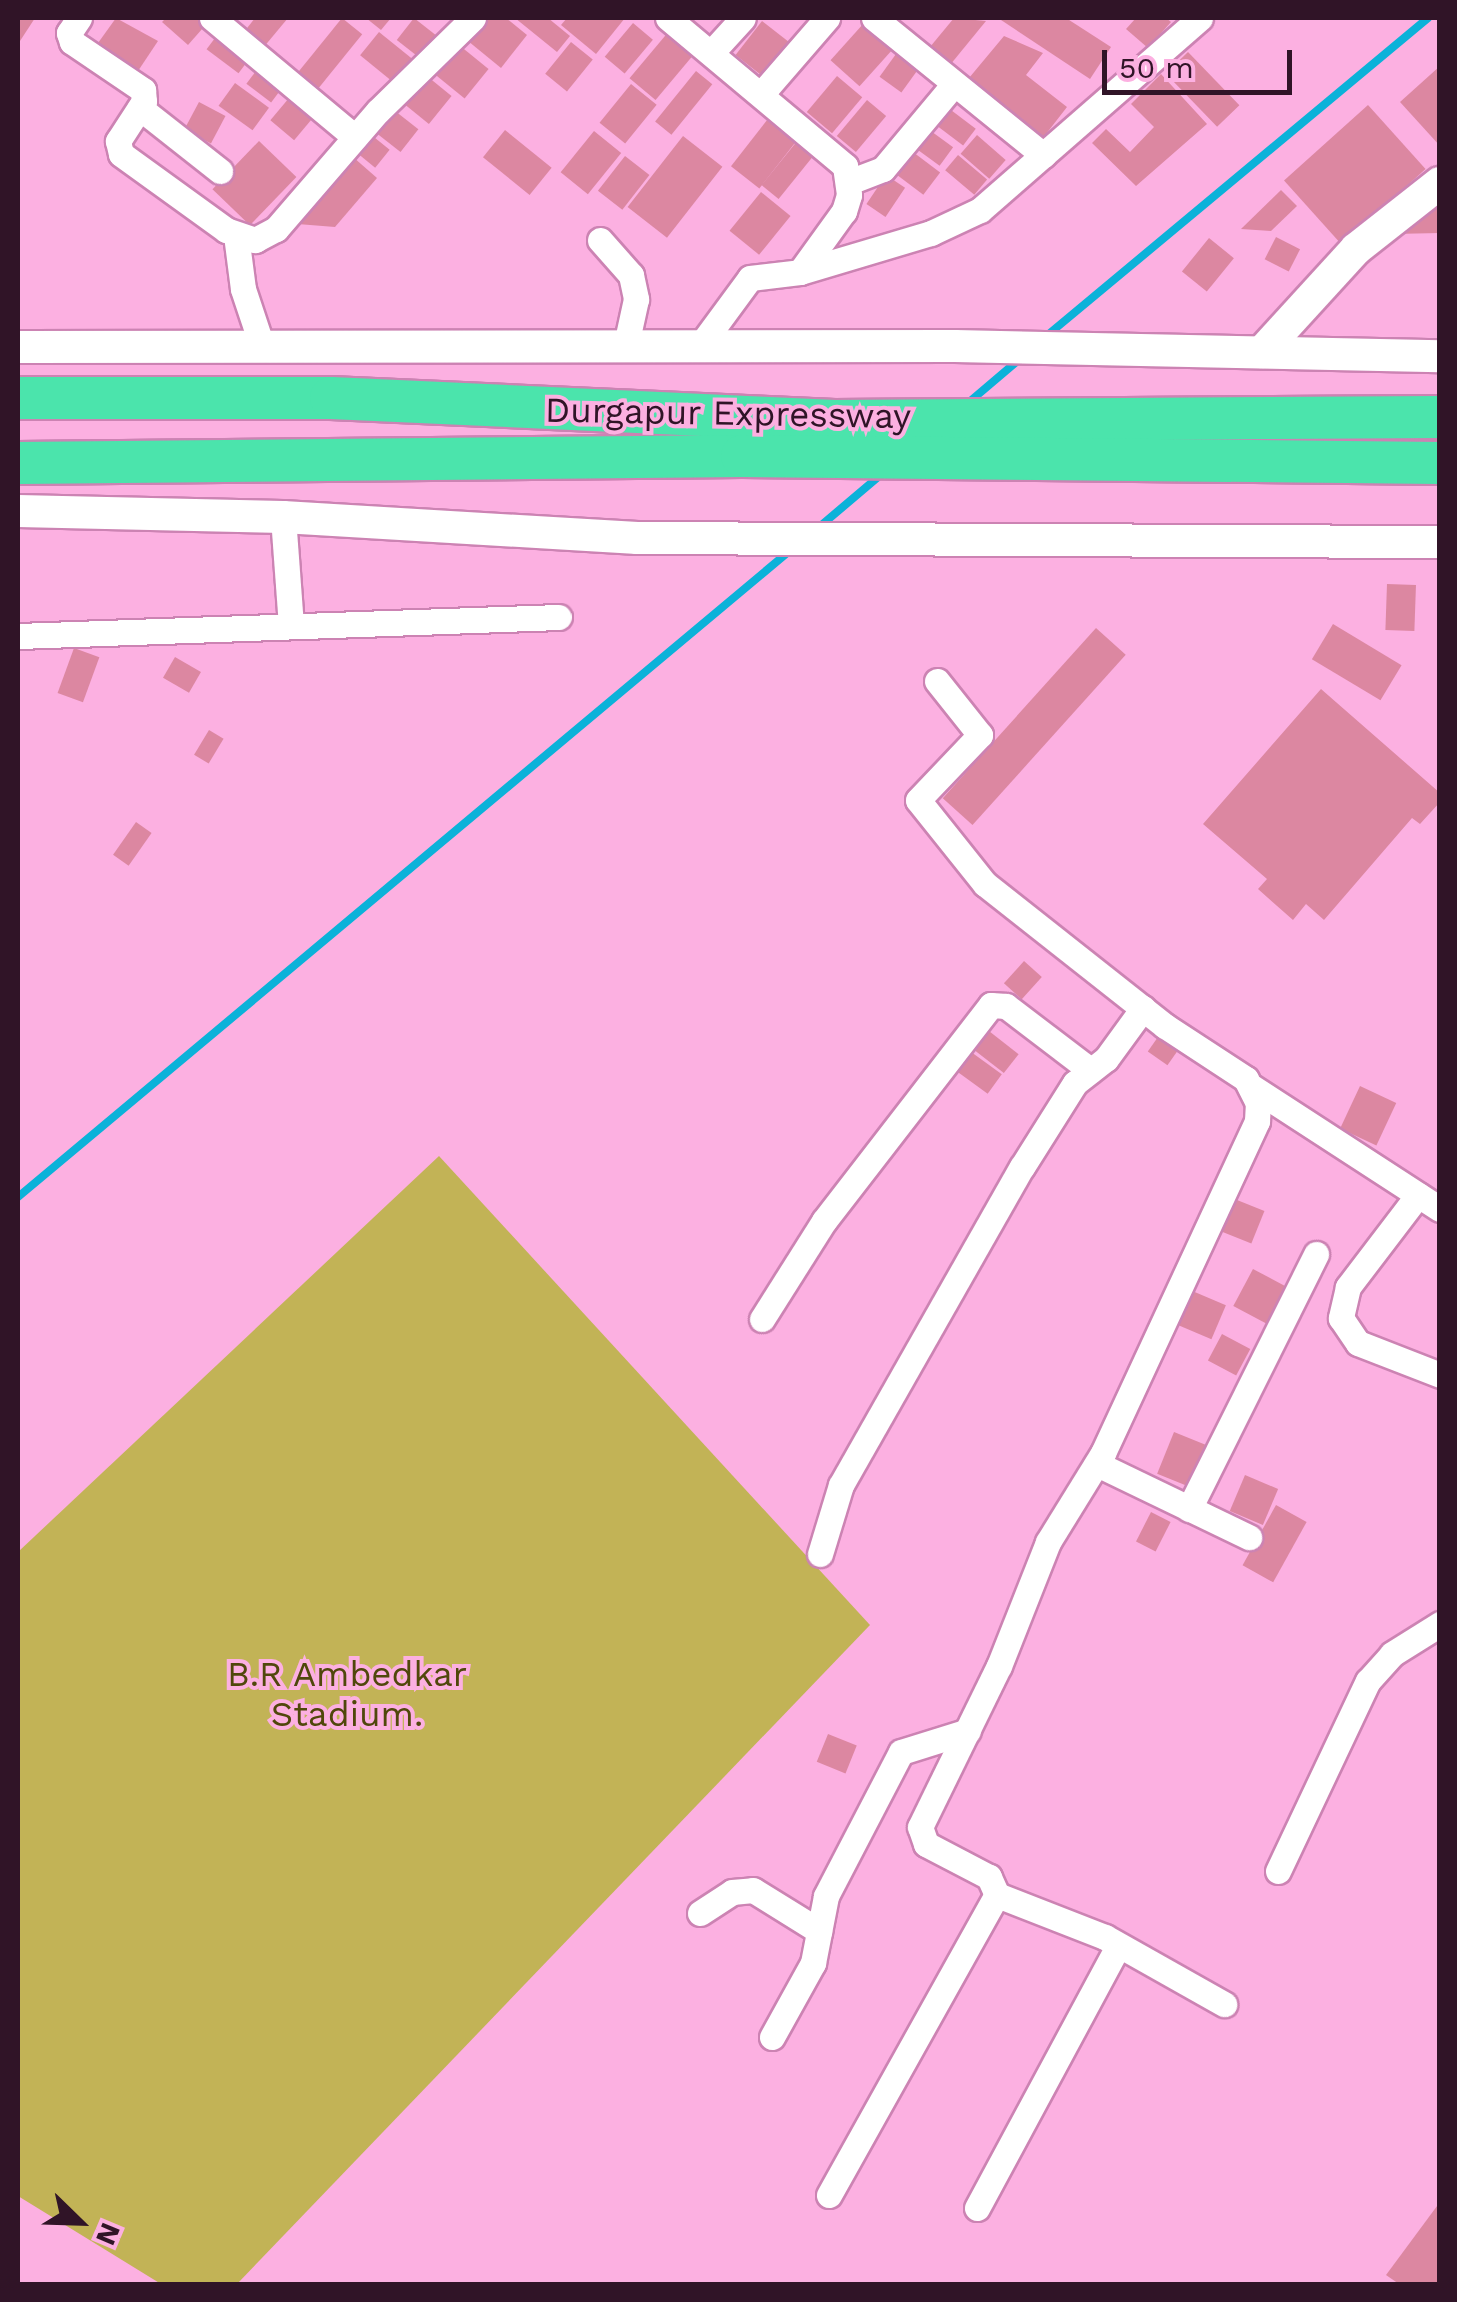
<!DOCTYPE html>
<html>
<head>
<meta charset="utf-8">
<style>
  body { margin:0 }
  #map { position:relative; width:1457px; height:2302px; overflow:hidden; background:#fcb0e1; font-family:"Work Sans",sans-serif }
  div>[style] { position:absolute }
  .green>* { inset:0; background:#c2b356 }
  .stream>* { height:8px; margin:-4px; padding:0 4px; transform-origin:4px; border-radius:4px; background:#0bb2d9 }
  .building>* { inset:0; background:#dc87a1; transform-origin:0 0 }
  .roads { filter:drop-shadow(2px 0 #cc83b3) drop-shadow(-2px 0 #cc83b3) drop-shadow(0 2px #cc83b3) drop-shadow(0 -2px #cc83b3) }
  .minor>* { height:25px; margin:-12.5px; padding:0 12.5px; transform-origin:12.5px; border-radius:12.5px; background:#fff }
  .tertiary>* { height:32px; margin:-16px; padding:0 16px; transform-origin:16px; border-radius:16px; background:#fff }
  .trunk>* { height:42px; margin:-21px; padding:0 21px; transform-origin:21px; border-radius:21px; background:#4be4ac }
  span { translate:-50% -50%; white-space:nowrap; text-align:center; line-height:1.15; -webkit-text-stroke:8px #fcb0e1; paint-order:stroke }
  .street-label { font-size:35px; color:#301427 }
  .park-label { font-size:35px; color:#50470b }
  .frame { position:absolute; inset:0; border:20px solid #301427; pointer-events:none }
  .north { position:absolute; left:30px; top:2172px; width:100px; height:100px; -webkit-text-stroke:8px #fcb0e1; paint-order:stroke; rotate:113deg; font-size:28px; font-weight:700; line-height:40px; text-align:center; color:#301427 }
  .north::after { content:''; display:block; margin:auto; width:35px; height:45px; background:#301427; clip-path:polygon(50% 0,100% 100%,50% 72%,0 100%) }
  .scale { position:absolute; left:1102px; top:50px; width:190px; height:45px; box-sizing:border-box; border:5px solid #301427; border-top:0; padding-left:12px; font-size:30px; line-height:35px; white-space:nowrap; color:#301427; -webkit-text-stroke:8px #fcb0e1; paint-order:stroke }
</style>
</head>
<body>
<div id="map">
  <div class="green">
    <i style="clip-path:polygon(439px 1156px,870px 1625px,237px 2284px,161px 2284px,18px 2196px,18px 1552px)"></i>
  </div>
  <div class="stream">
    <i style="left:1044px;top:338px;width:500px;rotate:-39.8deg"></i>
    <i style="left:968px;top:403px;width:71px;rotate:-40.4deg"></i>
    <i style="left:818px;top:528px;width:87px;rotate:-40.3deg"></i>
    <i style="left:18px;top:1197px;width:1009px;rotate:-39.94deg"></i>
  </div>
  <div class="building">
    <i style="clip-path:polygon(18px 18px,35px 18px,20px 41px,18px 40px)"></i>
    <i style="clip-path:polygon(116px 18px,158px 41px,138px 71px,98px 43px)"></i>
    <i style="clip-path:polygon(166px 18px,207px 18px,210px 20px,188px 45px,162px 22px)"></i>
    <i style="clip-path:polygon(255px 18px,288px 18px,263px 48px,244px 32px)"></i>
    <i style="left:342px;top:18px;width:26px;height:73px;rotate:39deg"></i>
    <i style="clip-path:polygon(366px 18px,391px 18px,381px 30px)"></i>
    <i style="left:414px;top:18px;width:36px;height:28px;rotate:38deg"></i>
    <i style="clip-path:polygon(487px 18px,506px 18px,527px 35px,501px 68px,468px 41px)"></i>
    <i style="clip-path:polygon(515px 18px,548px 18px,570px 36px,557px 52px)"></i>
    <i style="clip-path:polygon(567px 18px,625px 18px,596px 54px,561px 25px)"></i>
    <i style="clip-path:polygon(954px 18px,986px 21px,950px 65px,930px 47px)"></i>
    <i style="clip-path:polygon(998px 18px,1066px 18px,1111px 47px,1090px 79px)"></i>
    <i style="clip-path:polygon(1136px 18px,1166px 18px,1171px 22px,1148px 48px,1126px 29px)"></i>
    <i style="left:762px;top:21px;width:37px;height:43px;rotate:38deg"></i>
    <i style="left:633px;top:23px;width:26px;height:44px;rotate:40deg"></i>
    <i style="left:864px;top:23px;width:39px;height:50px;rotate:42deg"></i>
    <i style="left:221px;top:30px;width:40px;height:24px;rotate:37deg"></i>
    <i style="left:670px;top:30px;width:34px;height:63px;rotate:40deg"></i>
    <i style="left:379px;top:32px;width:49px;height:30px;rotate:39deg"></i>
    <i style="clip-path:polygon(1004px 36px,1043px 53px,1026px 75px,1067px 107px,1039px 143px,964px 84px)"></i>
    <i style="left:571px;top:42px;width:28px;height:41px;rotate:39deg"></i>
    <i style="left:459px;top:45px;width:38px;height:38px;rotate:39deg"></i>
    <i style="left:1188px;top:52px;width:74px;height:31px;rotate:46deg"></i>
    <i style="left:896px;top:54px;width:27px;height:28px;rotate:36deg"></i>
    <i style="left:262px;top:63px;width:31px;height:26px;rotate:37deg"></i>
    <i style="clip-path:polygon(1440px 66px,1440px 146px,1400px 102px)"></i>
    <i style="left:696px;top:71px;width:21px;height:65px;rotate:39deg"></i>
    <i style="left:422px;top:72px;width:38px;height:36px;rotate:39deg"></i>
    <i style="clip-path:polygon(1161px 74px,1207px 124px,1136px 186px,1092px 143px,1106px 129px,1130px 152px,1154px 127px,1131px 104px)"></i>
    <i style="left:837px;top:76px;width:33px;height:47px;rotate:40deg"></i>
    <i style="left:235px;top:83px;width:42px;height:28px;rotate:36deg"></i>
    <i style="left:631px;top:84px;width:33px;height:50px;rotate:39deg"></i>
    <i style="left:289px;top:98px;width:31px;height:29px;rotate:40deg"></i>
    <i style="left:867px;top:100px;width:25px;height:47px;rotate:40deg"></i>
    <i style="left:199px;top:102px;width:30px;height:31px;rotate:28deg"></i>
    <i style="left:943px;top:104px;width:41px;height:21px;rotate:37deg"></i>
    <i style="left:1368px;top:105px;width:86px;height:113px;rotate:48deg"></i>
    <i style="left:390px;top:107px;width:36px;height:29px;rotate:38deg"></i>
    <i style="left:771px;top:115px;width:36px;height:65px;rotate:38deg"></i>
    <i style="left:924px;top:126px;width:36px;height:23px;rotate:36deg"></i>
    <i style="left:364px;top:129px;width:33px;height:23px;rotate:39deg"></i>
    <i style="left:505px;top:130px;width:60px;height:35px;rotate:39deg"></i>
    <i style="left:594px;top:131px;width:35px;height:53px;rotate:39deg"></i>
    <i style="left:977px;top:135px;width:38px;height:25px;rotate:41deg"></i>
    <i style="left:683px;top:136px;width:50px;height:90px;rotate:38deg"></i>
    <i style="left:798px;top:140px;width:22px;height:58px;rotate:39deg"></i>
    <i style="left:259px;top:141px;width:52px;height:67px;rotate:44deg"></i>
    <i style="left:909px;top:149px;width:39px;height:28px;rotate:37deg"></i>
    <i style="clip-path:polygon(345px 150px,377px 178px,335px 227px,285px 223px)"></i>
    <i style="left:958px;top:155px;width:38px;height:20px;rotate:40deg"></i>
    <i style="left:625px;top:156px;width:31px;height:44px;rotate:38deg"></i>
    <i style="left:886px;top:175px;width:23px;height:35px;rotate:34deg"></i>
    <i style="clip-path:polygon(1281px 190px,1297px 206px,1271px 231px,1241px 229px)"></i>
    <i style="left:761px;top:192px;width:38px;height:50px;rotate:39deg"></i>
    <i style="clip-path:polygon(1440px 195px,1440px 233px,1393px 234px)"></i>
    <i style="left:1276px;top:237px;width:27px;height:25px;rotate:27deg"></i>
    <i style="left:1209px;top:238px;width:32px;height:43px;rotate:39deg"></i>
    <i style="left:1387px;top:584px;width:29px;height:46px;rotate:2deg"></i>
    <i style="left:1333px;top:624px;width:80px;height:41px;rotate:31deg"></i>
    <i style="left:1096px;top:628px;width:40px;height:229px;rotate:42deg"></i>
    <i style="left:74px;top:648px;width:27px;height:48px;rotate:20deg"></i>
    <i style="left:175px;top:657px;width:30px;height:24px;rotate:30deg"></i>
    <i style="clip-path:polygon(1321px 689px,1440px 793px,1440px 802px,1420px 824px,1412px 818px,1324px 920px,1306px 904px,1293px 920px,1258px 889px,1267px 879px,1203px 824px)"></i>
    <i style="left:209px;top:730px;width:17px;height:29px;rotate:31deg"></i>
    <i style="left:136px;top:822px;width:19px;height:40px;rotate:35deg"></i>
    <i style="left:1024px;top:961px;width:24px;height:30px;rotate:42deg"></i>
    <i style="left:980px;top:1024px;width:49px;height:24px;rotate:38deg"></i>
    <i style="left:1165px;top:1027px;width:24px;height:30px;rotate:35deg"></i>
    <i style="left:967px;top:1049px;width:43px;height:24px;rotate:36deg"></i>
    <i style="left:1360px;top:1086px;width:40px;height:47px;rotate:25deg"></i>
    <i style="left:1232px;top:1198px;width:35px;height:35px;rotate:22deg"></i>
    <i style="left:1253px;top:1269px;width:40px;height:42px;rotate:28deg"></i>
    <i style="left:1190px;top:1290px;width:39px;height:37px;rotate:23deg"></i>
    <i style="left:1222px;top:1334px;width:32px;height:30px;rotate:28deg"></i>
    <i style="left:1174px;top:1432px;width:40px;height:45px;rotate:22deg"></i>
    <i style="left:1245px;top:1475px;width:36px;height:39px;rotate:23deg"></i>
    <i style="left:1276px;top:1505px;width:35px;height:69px;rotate:29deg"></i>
    <i style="left:1151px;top:1512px;width:22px;height:33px;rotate:27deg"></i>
    <i style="left:828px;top:1734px;width:31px;height:30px;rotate:22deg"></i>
    <i style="clip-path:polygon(1440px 2202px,1440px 2284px,1399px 2284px,1386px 2275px)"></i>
  </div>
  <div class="roads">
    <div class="minor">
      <i style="left:79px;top:18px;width:18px;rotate:124deg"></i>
      <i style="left:69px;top:33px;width:9px;rotate:72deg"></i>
      <i style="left:72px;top:42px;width:86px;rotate:34.1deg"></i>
      <i style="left:143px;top:90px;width:11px;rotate:85deg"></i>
      <i style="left:144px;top:101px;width:48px;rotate:123deg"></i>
      <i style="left:118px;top:141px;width:13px;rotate:77deg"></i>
      <i style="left:121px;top:154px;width:130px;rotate:35.9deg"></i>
      <i style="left:226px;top:230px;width:31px;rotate:19deg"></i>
      <i style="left:255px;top:240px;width:24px;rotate:-28deg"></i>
      <i style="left:276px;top:229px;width:156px;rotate:-49.2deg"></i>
      <i style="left:378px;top:111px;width:133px;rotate:-44.4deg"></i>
      <i style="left:212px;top:18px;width:186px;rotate:39.8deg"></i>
      <i style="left:668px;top:18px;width:231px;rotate:39.9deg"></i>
      <i style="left:845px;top:166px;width:29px;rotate:82deg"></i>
      <i style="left:849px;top:195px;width:17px;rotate:107deg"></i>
      <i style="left:844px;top:211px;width:75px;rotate:125.8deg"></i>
      <i style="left:874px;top:18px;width:218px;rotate:39deg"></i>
      <i style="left:711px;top:53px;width:47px;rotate:-47.6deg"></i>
      <i style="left:763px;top:92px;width:98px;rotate:-49.1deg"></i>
      <i style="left:140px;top:108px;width:102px;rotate:38.2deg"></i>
      <i style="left:849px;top:182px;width:36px;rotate:-21deg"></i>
      <i style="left:883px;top:169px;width:111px;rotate:-50.1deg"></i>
      <i style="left:236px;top:235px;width:54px;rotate:82.6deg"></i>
      <i style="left:243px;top:289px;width:57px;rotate:71.6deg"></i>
      <i style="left:600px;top:240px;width:47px;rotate:48.5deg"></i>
      <i style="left:631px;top:275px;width:25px;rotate:78deg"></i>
      <i style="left:636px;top:299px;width:47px;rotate:102.3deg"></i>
      <i style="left:700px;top:346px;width:84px;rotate:-53.7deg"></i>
      <i style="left:750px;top:278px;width:50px;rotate:-6.8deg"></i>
      <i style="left:800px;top:272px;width:137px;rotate:-16.6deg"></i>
      <i style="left:931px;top:233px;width:54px;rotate:-25.1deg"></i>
      <i style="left:980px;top:210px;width:292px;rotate:-41.1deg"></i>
      <i style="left:283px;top:517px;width:108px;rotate:85.8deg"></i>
      <i style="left:18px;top:636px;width:541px;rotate:-2.01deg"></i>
      <i style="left:1252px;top:1087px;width:224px;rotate:33deg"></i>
      <i style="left:1418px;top:1195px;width:116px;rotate:127.3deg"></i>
      <i style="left:1348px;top:1287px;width:32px;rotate:103deg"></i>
      <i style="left:1341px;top:1318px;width:30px;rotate:56deg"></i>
      <i style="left:1358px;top:1343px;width:88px;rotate:21.3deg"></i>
      <i style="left:762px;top:1319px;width:116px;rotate:-57.7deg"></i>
      <i style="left:824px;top:1221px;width:273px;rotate:-52.3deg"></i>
      <i style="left:991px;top:1005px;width:15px;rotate:4deg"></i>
      <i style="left:1006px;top:1006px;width:106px;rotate:37.3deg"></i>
      <i style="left:1097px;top:1464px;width:169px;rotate:25.7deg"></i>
      <i style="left:1189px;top:1509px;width:285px;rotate:-63.5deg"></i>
      <i style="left:820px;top:1554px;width:72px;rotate:-73.1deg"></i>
      <i style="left:841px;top:1485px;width:366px;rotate:-60.4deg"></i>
      <i style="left:1022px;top:1167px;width:99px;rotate:-57.8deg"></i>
      <i style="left:1075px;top:1083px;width:39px;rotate:-38deg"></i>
      <i style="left:1106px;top:1059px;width:63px;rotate:-54deg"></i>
      <i style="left:1278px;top:1871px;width:210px;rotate:-64.7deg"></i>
      <i style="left:1368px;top:1681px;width:36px;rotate:-48deg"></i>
      <i style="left:1392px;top:1654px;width:57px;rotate:-32deg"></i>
      <i style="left:997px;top:1895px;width:116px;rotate:21.3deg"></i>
      <i style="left:1105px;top:1937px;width:137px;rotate:29.4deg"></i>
      <i style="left:700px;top:1913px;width:38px;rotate:-33deg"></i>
      <i style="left:732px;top:1892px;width:21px;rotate:-5deg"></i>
      <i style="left:753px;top:1890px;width:78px;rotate:31.8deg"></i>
      <i style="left:772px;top:2037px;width:85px;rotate:-61deg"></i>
      <i style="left:813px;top:1963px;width:68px;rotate:-79deg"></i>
      <i style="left:826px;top:1896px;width:162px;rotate:-62.5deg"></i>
      <i style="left:901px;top:1752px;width:70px;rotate:-17.4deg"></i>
      <i style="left:829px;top:2195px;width:344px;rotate:-60.8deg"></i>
      <i style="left:997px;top:1895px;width:20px;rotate:-114deg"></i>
      <i style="left:989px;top:1877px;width:71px;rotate:-152.4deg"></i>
      <i style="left:926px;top:1844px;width:18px;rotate:-109deg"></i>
      <i style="left:920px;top:1827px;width:179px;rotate:-63.9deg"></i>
      <i style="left:999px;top:1666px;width:133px;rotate:-68.4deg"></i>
      <i style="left:1048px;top:1542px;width:105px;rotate:-58.3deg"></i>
      <i style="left:1103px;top:1453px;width:366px;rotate:-65.1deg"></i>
      <i style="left:1257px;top:1121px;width:18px;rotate:-87deg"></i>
      <i style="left:1258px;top:1103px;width:27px;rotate:-117deg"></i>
      <i style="left:1246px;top:1079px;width:97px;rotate:-146.8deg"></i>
      <i style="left:1165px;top:1026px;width:229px;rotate:-141.7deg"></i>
      <i style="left:985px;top:884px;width:107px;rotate:-128.6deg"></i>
      <i style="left:918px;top:800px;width:90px;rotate:-46.4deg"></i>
      <i style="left:980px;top:735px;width:69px;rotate:-128.5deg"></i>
      <i style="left:977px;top:2208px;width:298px;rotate:-61.7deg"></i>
    </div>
    <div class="tertiary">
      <i style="left:18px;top:347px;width:937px;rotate:-0.06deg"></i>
      <i style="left:955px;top:346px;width:485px;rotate:1.2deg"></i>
      <i style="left:1262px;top:352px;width:139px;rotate:-47.6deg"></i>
      <i style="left:1356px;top:249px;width:107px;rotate:-38.2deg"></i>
      <i style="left:18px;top:511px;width:265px;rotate:1.3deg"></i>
      <i style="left:283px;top:517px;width:355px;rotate:3.4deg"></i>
      <i style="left:637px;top:538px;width:803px;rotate:0.29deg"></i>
    </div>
    <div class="trunk">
      <i style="left:18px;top:398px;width:313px"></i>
      <i style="left:331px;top:398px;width:504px;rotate:2.62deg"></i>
      <i style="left:834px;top:421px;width:606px;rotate:-0.38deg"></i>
      <i style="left:18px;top:463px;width:724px;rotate:-0.55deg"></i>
      <i style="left:742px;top:456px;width:698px;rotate:0.57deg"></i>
    </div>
  </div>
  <div class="street-label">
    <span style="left:728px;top:413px;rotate:1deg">Durgapur Expressway</span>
  </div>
  <div class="park-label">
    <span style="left:347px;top:1694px">B.R Ambedkar<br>Stadium.</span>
  </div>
  <div class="frame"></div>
  <div class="north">N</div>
  <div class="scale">50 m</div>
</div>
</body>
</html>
